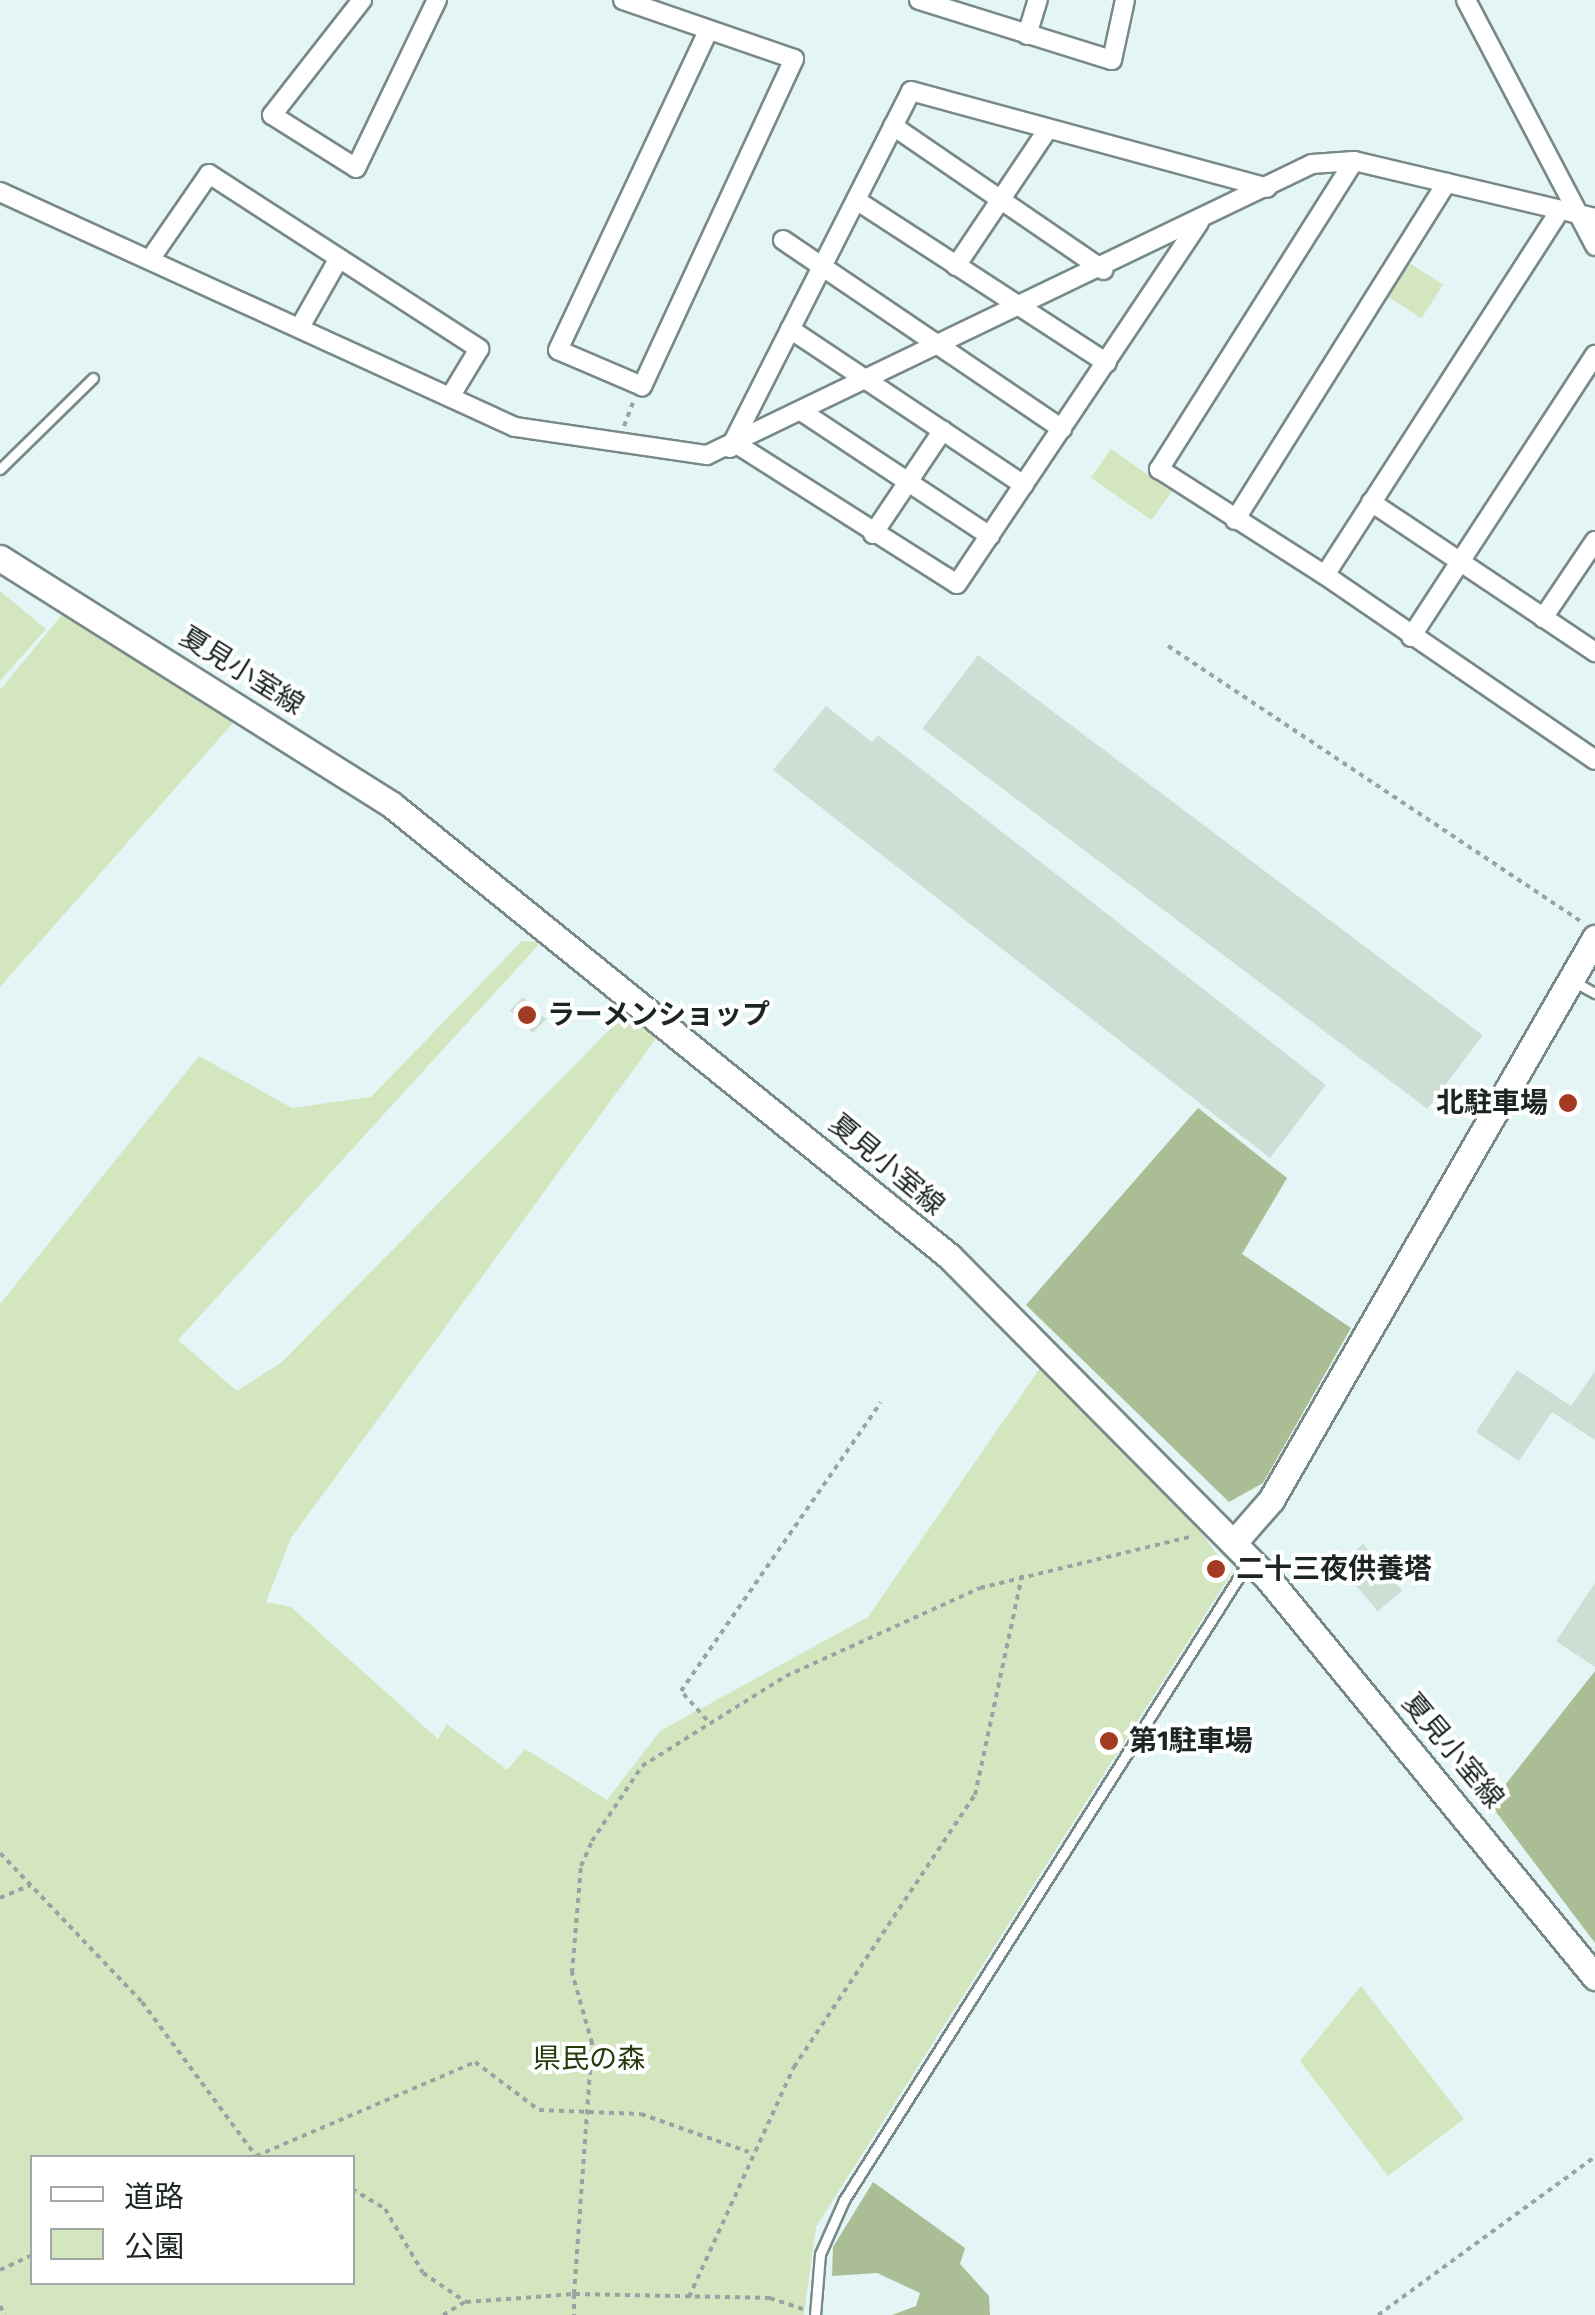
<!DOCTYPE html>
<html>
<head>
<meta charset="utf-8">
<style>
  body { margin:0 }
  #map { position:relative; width:1595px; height:2315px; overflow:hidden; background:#e3f6f5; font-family:"Fira Sans Condensed","Noto Sans JP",sans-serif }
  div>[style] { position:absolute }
  .green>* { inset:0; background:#d4e6c0; transform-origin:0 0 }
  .forest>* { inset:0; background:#aabd95 }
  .building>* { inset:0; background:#ceded5; transform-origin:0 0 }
  .path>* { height:4px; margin-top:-2px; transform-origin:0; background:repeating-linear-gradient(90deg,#96a4a3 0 5px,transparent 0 10px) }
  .roads { filter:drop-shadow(2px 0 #778988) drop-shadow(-2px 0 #778988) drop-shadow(0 2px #778988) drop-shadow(0 -2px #778988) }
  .lane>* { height:9px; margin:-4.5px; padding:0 4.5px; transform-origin:4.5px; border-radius:4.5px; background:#fff }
  .street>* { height:18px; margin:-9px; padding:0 9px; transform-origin:9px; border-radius:9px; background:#fff }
  .secondary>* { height:25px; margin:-12.5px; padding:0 12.5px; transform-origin:12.5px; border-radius:12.5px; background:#fff }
  .dots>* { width:28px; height:28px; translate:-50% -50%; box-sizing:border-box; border:5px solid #fff; border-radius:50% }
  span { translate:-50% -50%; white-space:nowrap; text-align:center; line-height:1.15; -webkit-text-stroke:8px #fff; paint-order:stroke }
  .street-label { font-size:28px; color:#1d2424 }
  .poi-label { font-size:28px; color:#1d2424; font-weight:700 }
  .left { translate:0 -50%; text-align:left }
  .right { translate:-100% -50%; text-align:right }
  .park-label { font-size:28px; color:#283a0d }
  .legend { position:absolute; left:30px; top:2155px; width:325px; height:130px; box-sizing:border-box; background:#fff; border:2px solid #a5a7a7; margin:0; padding:12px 18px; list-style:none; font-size:30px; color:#1d2424 }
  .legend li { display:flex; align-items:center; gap:20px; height:50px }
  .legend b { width:50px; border:2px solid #a5a7a7 }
</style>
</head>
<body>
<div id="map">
  <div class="green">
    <i style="left:1408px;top:262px;width:42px;height:40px;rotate:33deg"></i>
    <i style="left:1111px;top:449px;width:74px;height:35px;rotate:35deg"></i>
    <i style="clip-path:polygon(0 591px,46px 629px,0 681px)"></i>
    <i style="clip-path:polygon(65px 611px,239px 716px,0 987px,0 690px)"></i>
    <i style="clip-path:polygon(evenodd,522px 941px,541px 942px,178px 1340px,237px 1391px,282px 1362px,628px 1011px,658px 1036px,291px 1538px,266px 1602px,291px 1607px,438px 1739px,447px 1724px,507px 1770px,525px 1749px,607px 1800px,660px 1731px,868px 1617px,1040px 1368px,1196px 1525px,1231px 1574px,816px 2227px,804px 2315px,0 2315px,0 1304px,199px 1056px,292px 1108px,371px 1097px,522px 941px,32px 2158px,352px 2158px,352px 2282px,32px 2282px,32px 2158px)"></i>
    <i style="clip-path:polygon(1361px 1986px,1464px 2119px,1388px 2176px,1300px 2061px)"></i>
  </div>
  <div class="forest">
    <i style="clip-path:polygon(1198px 1108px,1287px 1178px,1242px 1254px,1351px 1328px,1263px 1483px,1229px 1502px,1026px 1305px)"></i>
    <i style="clip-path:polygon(1595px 1671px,1595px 1943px,1490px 1804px)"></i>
    <i style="clip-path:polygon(873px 2182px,965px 2248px,960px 2264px,989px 2296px,990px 2315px,892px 2315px,916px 2306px,920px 2293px,877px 2273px,832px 2276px,833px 2247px)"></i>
  </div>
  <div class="building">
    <i style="left:978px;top:655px;width:632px;height:92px;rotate:37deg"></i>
    <i style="clip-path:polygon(826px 706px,872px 742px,878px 735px,1326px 1085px,1270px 1158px,773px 770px)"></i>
    <i style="left:523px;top:997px;width:32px;height:19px;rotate:44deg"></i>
    <i style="clip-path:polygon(1517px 1370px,1571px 1406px,1595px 1371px,1595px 1440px,1552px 1412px,1519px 1461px,1476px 1432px)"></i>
    <i style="left:1363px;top:1544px;width:61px;height:32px;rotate:50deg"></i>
    <i style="clip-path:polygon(1595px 1583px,1595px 1667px,1556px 1641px)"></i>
  </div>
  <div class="path">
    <i style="left:624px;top:426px;width:25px;rotate:-69deg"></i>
    <i style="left:1168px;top:646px;width:499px;rotate:33.7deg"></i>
    <i style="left:707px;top:1720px;width:39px;rotate:-132deg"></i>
    <i style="left:681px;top:1691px;width:351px;rotate:-55.3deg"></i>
    <i style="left:0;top:1853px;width:206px;rotate:46.4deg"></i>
    <i style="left:142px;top:2002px;width:192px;rotate:53.5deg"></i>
    <i style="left:256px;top:2156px;width:238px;rotate:-23.2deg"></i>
    <i style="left:475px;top:2062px;width:80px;rotate:36.9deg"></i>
    <i style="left:539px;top:2110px;width:102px;rotate:2.2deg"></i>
    <i style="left:641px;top:2114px;width:114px;rotate:19.4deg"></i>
    <i style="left:0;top:1898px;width:33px;rotate:-23deg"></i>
    <i style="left:352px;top:2189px;width:39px;rotate:31deg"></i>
    <i style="left:385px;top:2209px;width:74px;rotate:59.3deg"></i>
    <i style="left:423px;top:2273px;width:52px;rotate:34deg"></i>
    <i style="left:466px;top:2302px;width:108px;rotate:-4.2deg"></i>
    <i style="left:574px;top:2294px;width:21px;rotate:90deg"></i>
    <i style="left:0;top:2270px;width:35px;rotate:-25deg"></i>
    <i style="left:689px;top:2297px;width:253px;rotate:-65.5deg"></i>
    <i style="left:794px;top:2067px;width:327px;rotate:-56.4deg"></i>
    <i style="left:975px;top:1795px;width:225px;rotate:-77.9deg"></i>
    <i style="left:0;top:2306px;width:10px;rotate:61deg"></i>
    <i style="left:803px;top:2309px;width:35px;rotate:-162deg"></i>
    <i style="left:770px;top:2298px;width:196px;rotate:-178.8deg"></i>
    <i style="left:574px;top:2294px;width:252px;rotate:-85.9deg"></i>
    <i style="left:592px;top:2043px;width:73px;rotate:-105.9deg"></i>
    <i style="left:572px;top:1973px;width:107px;rotate:-85.2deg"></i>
    <i style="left:581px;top:1866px;width:27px;rotate:-66deg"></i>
    <i style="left:592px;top:1841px;width:90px;rotate:-56.3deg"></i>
    <i style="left:642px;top:1766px;width:170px;rotate:-32deg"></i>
    <i style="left:786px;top:1676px;width:213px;rotate:-24.4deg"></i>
    <i style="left:980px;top:1588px;width:220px;rotate:-13.7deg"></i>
    <i style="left:443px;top:2315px;width:26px;rotate:-31deg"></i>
    <i style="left:1378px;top:2315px;width:268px;rotate:-36.1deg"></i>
  </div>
  <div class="roads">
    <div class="lane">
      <i style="left:0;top:469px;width:130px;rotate:-44.4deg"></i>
      <i style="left:1573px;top:981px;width:25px;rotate:29deg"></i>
      <i style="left:815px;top:2315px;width:61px;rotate:-85.3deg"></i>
      <i style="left:820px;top:2254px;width:59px;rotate:-66deg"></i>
      <i style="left:844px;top:2200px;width:757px;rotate:-57.63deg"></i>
    </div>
    <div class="street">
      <i style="left:362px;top:0;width:146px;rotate:128deg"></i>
      <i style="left:272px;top:115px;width:99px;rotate:32.2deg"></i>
      <i style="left:356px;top:168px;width:187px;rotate:-64.3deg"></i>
      <i style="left:623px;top:0;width:181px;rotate:19deg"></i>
      <i style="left:794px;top:59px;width:361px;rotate:114.9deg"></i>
      <i style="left:642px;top:386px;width:91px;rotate:-156.8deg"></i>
      <i style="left:558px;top:350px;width:353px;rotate:-64.8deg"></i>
      <i style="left:919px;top:0;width:202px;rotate:17.3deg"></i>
      <i style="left:1112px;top:60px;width:61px;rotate:-77.8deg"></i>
      <i style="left:1466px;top:0;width:278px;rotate:62.3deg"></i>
      <i style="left:1027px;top:35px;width:37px;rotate:-73deg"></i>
      <i style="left:893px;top:126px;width:255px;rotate:34.4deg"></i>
      <i style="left:1354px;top:161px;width:365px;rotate:122.3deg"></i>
      <i style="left:1159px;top:469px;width:197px;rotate:32.6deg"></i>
      <i style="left:1325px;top:575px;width:428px;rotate:-57.2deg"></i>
      <i style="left:0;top:192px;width:566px;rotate:24.53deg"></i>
      <i style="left:515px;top:427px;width:194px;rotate:8.3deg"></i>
      <i style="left:707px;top:455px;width:671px;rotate:-25.69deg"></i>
      <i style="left:1312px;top:164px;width:42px;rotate:-4.1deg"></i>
      <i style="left:1354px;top:161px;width:248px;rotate:13.3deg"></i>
      <i style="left:856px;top:200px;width:299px;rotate:33deg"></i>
      <i style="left:783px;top:240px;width:337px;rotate:34.1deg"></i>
      <i style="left:151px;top:258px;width:102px;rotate:-55.4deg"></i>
      <i style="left:209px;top:174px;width:322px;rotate:32.9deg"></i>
      <i style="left:479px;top:349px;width:56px;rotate:121.1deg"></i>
      <i style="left:956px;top:266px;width:165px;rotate:-56.1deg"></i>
      <i style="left:300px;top:327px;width:79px;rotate:-60.5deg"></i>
      <i style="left:790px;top:329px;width:281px;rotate:33.7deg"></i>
      <i style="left:804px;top:413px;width:223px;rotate:33.5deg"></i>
      <i style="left:738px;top:445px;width:259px;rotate:32.4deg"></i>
      <i style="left:957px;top:584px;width:435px;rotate:-56.2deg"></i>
      <i style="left:730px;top:448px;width:400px;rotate:-63.1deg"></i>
      <i style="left:911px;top:91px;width:369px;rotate:15.2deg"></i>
      <i style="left:1371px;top:502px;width:270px;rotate:33.8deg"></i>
      <i style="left:1235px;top:520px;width:398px;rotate:-57.9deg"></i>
      <i style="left:873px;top:534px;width:125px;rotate:-56.1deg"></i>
      <i style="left:1325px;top:575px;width:327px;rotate:34.4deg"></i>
      <i style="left:1543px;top:618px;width:93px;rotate:-56deg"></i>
      <i style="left:1411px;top:637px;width:337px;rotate:-56.9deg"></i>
    </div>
    <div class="secondary">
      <i style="left:0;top:558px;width:463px;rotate:32.2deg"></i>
      <i style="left:392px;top:805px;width:717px;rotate:39deg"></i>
      <i style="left:949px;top:1256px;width:450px;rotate:45.3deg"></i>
      <i style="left:1266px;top:1576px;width:519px;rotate:50.63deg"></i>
      <i style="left:1235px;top:1541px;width:55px;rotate:-48.7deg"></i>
      <i style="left:1271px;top:1500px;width:649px;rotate:-60.04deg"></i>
    </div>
  </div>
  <div class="dots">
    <i style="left:527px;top:1015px;background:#a33a22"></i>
    <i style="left:1568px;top:1103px;background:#a33a22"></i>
    <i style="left:1216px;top:1569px;background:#a33a22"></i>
    <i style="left:1109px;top:1741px;background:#a33a22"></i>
  </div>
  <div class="street-label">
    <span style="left:242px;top:671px;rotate:32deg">夏見小室線</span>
    <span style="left:887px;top:1165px;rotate:40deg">夏見小室線</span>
    <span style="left:1453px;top:1751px;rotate:50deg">夏見小室線</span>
  </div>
  <div class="poi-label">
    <span class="left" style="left:547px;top:1015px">ラーメンショップ</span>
    <span class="right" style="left:1548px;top:1103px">北駐車場</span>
    <span class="left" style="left:1236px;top:1569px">二十三夜供養塔</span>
    <span class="left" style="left:1129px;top:1741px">第1駐車場</span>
  </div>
  <div class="park-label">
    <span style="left:589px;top:2059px">県民の森</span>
  </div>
  <ul class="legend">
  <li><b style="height:12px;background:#fff"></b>道路</li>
  <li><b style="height:28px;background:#d4e6c0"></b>公園</li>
  </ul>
</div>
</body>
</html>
